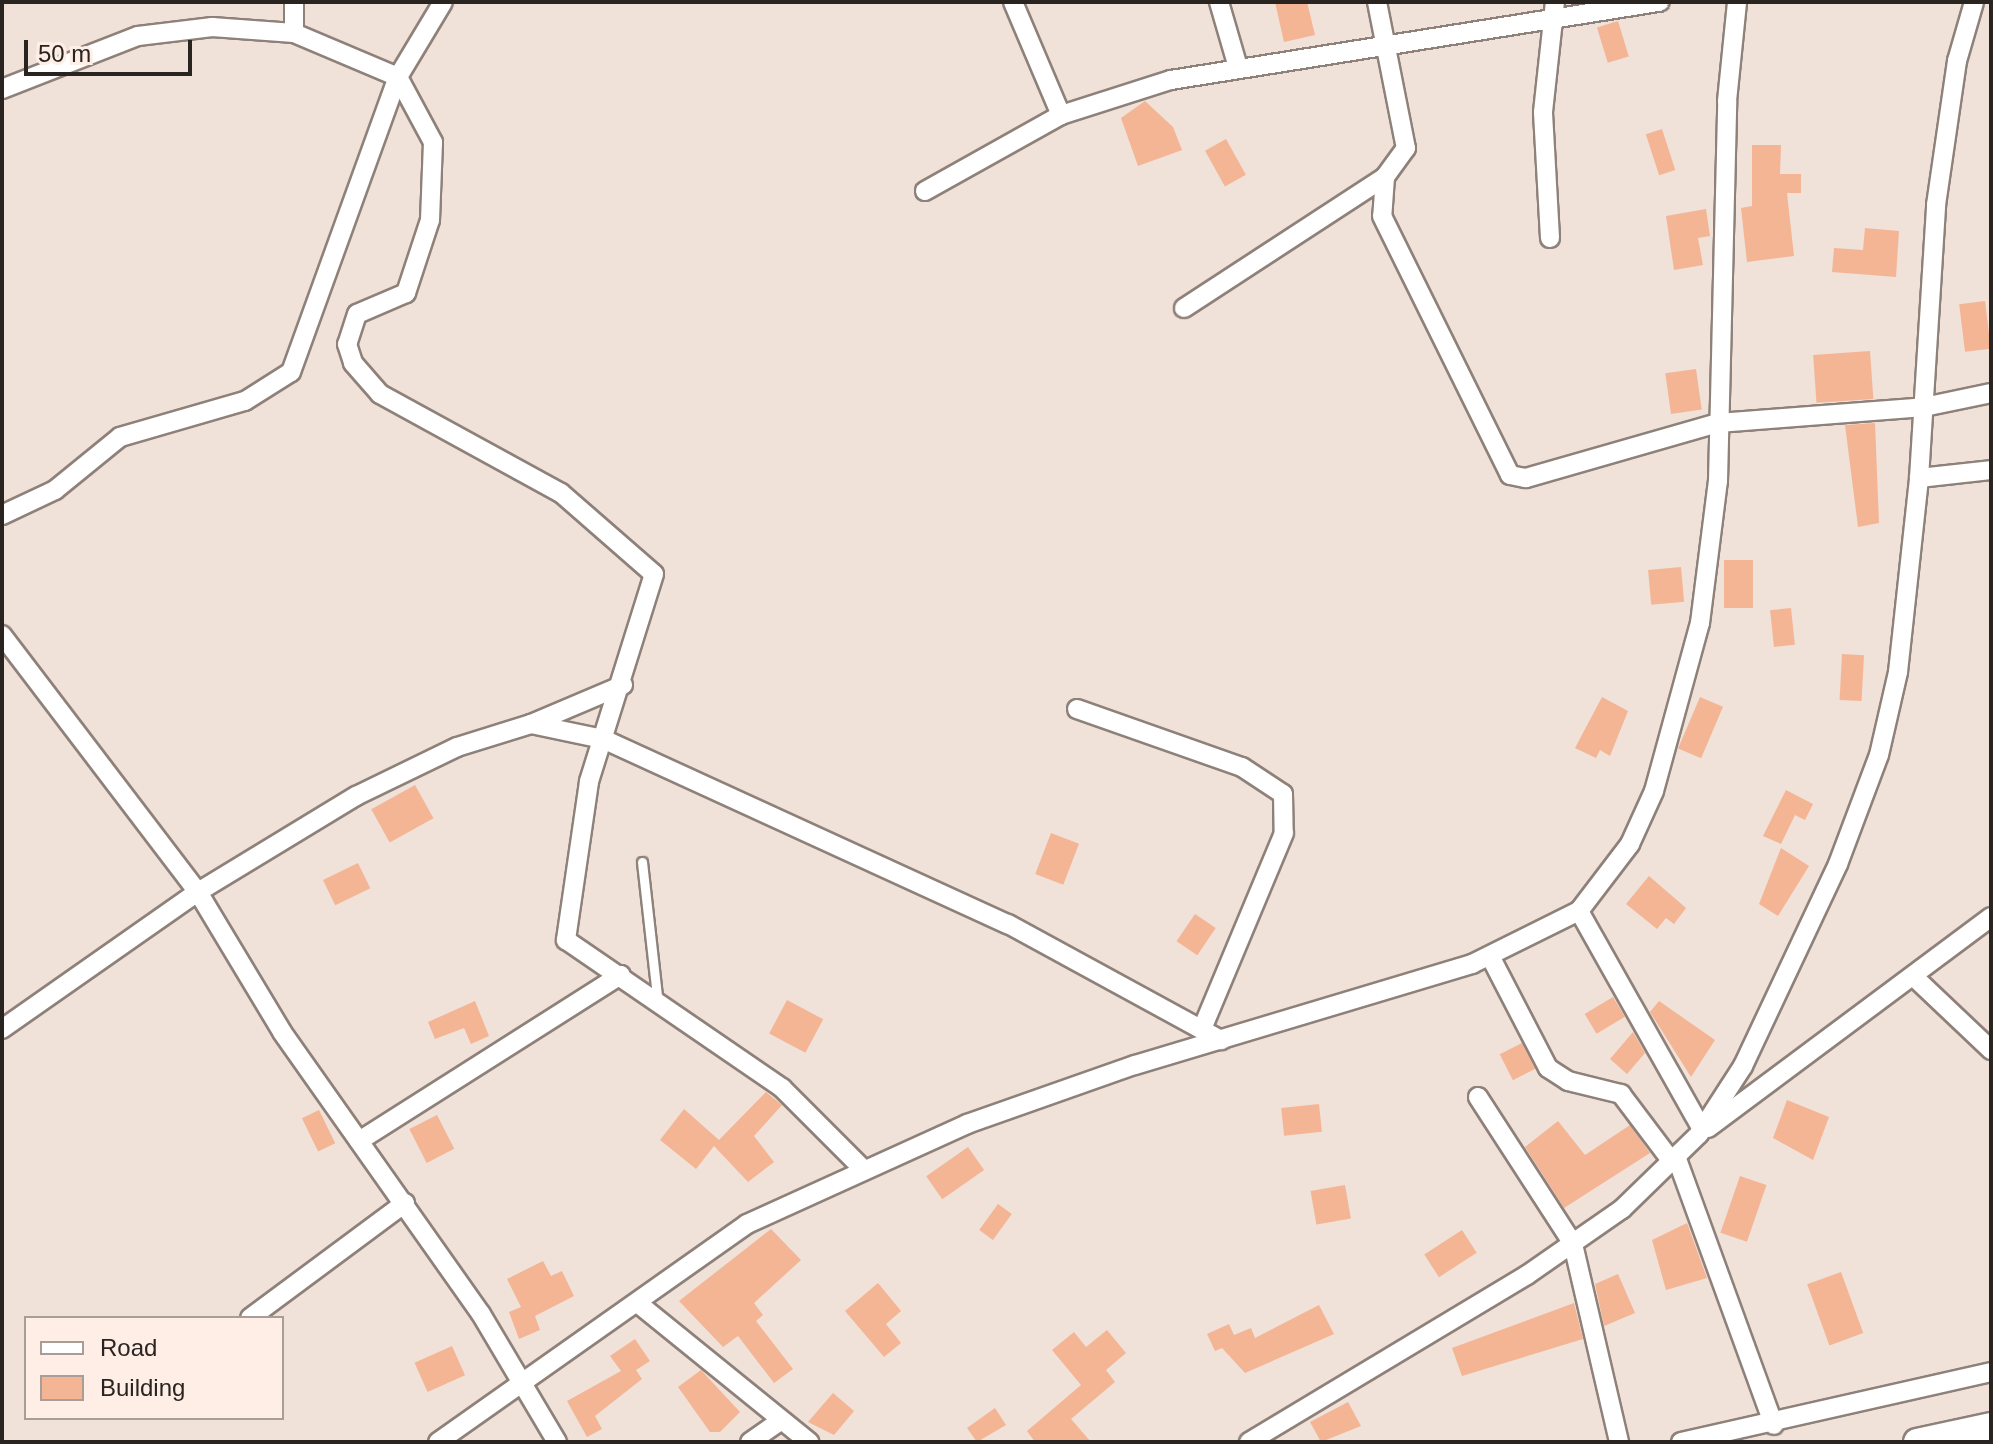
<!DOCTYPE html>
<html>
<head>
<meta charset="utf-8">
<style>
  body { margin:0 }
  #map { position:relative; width:1993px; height:1444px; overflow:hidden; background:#f0e1d9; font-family:Helvetica,sans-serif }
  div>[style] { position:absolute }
  .building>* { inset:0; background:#f4b595; transform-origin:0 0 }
  .roads { filter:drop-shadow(2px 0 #8e8179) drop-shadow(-2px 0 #8e8179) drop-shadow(0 2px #8e8179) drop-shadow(0 -2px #8e8179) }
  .service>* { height:9px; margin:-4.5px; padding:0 4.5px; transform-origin:4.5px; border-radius:4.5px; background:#fff }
  .minor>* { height:18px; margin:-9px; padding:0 9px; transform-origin:9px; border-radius:9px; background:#fff }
  .secondary>* { height:26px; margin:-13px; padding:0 13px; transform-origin:13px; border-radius:13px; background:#fff }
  span { translate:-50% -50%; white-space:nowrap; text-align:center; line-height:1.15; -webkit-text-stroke:6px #feeee6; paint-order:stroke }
  .frame { position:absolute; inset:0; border:4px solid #2a2421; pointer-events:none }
  .legend { position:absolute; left:24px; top:1316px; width:260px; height:104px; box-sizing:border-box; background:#feeee6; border:2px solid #a99d97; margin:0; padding:10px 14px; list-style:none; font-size:24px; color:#2a2421 }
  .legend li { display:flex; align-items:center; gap:16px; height:40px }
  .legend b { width:40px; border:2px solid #a99d97 }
  .scale { position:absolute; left:24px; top:40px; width:168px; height:36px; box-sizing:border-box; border:4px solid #2a2421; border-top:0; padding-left:10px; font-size:24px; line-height:28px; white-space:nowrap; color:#2a2421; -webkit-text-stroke:6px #feeee6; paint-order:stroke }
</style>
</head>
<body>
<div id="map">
  <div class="building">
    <i style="clip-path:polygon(1275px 2px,1307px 2px,1315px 35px,1284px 42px)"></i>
    <i style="left:1618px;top:21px;width:37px;height:22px;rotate:73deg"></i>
    <i style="clip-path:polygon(1145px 101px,1173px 127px,1182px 150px,1138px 166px,1121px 118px)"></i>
    <i style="left:1662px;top:129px;width:43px;height:17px;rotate:72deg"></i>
    <i style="left:1226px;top:139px;width:41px;height:24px;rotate:61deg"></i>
    <i style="clip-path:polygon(1752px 145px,1781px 145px,1780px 174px,1801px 174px,1801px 193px,1787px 193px,1794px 256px,1747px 262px,1741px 208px,1752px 206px)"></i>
    <i style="clip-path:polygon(1706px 209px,1710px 236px,1698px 238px,1703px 265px,1674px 270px,1666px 216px)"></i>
    <i style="clip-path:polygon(1865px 228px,1899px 231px,1896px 277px,1832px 272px,1834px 248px,1863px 250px)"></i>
    <i style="left:1985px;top:301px;width:48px;height:26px;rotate:83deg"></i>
    <i style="left:1870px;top:351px;width:48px;height:57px;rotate:86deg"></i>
    <i style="left:1696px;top:369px;width:41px;height:31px;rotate:82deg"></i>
    <i style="clip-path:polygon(1875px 423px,1879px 523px,1858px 527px,1845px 425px)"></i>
    <i style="left:1724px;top:560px;width:29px;height:48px"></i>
    <i style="left:1681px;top:567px;width:35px;height:33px;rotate:85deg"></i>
    <i style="left:1791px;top:608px;width:37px;height:21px;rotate:84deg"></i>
    <i style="left:1842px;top:654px;width:22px;height:46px;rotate:3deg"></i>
    <i style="clip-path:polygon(1602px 697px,1628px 711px,1610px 756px,1600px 750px,1596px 758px,1575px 748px)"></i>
    <i style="left:1700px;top:697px;width:25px;height:56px;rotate:23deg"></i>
    <i style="left:415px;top:785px;width:38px;height:50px;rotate:61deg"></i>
    <i style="clip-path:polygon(1786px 790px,1813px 804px,1805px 820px,1795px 815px,1781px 844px,1763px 836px)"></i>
    <i style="left:1051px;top:833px;width:30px;height:44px;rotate:21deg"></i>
    <i style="clip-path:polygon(1781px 848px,1809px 866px,1778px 916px,1759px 904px)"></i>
    <i style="left:358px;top:863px;width:28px;height:39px;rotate:64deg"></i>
    <i style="clip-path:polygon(1649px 876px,1686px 908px,1674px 924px,1666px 918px,1657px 929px,1626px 904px)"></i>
    <i style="left:1195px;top:914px;width:25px;height:33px;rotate:34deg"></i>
    <i style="left:1613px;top:997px;width:23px;height:33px;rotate:59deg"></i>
    <i style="left:787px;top:1000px;width:41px;height:38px;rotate:28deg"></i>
    <i style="clip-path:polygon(475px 1001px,489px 1036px,471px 1044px,464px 1028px,435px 1039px,428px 1022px)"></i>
    <i style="clip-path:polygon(1659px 1001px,1715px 1040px,1691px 1077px,1650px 1012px)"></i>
    <i style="clip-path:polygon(1633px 1032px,1645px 1053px,1627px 1074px,1610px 1059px)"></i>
    <i style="left:1522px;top:1043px;width:29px;height:25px;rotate:63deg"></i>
    <i style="clip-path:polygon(766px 1092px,782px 1105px,754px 1136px,774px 1162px,748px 1182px,714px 1146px,696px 1169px,660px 1140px,684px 1109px,719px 1140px)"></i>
    <i style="clip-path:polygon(1787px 1100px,1829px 1117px,1813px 1160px,1773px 1138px)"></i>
    <i style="left:1319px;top:1104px;width:28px;height:38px;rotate:84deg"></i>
    <i style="left:319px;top:1110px;width:37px;height:19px;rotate:64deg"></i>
    <i style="left:437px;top:1115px;width:38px;height:31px;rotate:63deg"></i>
    <i style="clip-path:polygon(1558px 1121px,1585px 1155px,1630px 1125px,1650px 1153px,1564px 1208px,1525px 1147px)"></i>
    <i style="left:968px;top:1147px;width:28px;height:51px;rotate:55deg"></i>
    <i style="left:1740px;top:1176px;width:28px;height:60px;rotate:19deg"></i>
    <i style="left:1345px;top:1185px;width:34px;height:35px;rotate:80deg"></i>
    <i style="left:998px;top:1204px;width:17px;height:32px;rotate:36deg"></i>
    <i style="clip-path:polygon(1687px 1223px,1707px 1278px,1666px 1290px,1652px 1240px)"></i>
    <i style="clip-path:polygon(771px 1229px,801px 1260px,754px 1303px,763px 1315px,756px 1321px,793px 1369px,774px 1383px,738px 1336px,723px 1347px,679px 1301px)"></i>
    <i style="left:1462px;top:1230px;width:27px;height:45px;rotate:57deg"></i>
    <i style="clip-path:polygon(543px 1261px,551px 1276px,562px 1271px,574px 1296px,535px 1316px,540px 1330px,519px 1339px,509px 1312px,521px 1307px,507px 1279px)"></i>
    <i style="left:1841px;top:1272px;width:65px;height:36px;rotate:70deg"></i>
    <i style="clip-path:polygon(1618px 1274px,1635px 1313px,1604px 1326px,1595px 1284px)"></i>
    <i style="clip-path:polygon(878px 1283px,901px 1311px,886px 1324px,901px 1343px,884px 1357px,845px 1311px)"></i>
    <i style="clip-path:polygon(1574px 1303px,1583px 1339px,1462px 1376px,1452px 1348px)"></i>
    <i style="clip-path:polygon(1319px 1305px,1334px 1334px,1245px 1373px,1222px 1348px,1215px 1351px,1207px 1334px,1229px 1324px,1234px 1335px,1251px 1328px,1255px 1338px)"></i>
    <i style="clip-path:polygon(1107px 1330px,1126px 1353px,1106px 1370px,1115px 1382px,1071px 1419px,1091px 1442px,1035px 1442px,1027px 1431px,1081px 1385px,1052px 1350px,1074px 1332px,1086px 1347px)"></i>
    <i style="clip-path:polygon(635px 1339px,650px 1361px,636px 1370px,642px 1379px,595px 1416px,602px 1429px,587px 1437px,567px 1401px,621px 1371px,610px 1356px)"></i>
    <i style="left:452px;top:1346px;width:32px;height:41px;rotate:66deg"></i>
    <i style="clip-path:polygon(701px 1370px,740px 1412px,720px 1432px,710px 1432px,678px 1387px)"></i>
    <i style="clip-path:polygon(833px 1393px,854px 1411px,834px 1435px,808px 1422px)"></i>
    <i style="clip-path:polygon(1348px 1402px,1361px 1426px,1321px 1442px,1310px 1422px)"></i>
    <i style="clip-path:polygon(995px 1408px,1006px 1425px,977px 1442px,967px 1428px)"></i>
  </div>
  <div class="roads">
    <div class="service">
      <i style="left:642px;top:862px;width:135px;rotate:83.6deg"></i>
    </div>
    <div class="minor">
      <i style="left:1013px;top:2px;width:123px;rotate:67deg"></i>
      <i style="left:1219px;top:2px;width:65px;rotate:73.8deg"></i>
      <i style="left:1377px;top:2px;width:149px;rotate:78.8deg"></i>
      <i style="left:1406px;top:148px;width:36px;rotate:126deg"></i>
      <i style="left:1385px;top:177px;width:39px;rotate:94deg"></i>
      <i style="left:1382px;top:216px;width:289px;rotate:63.7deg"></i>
      <i style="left:1510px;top:475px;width:16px;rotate:11deg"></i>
      <i style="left:1526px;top:478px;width:200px;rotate:-16deg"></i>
      <i style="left:1718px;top:423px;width:207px;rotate:-4.4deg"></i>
      <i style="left:1924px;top:407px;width:68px;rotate:-11.8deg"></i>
      <i style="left:294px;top:33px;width:31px;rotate:-90deg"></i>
      <i style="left:2px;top:89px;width:146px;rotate:-21.3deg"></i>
      <i style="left:138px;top:36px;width:75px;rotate:-6.9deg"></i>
      <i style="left:212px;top:27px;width:82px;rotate:4.2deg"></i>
      <i style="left:294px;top:33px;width:113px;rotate:22.9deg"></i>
      <i style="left:398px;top:77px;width:74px;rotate:61.7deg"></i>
      <i style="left:433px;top:142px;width:78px;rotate:92.2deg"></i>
      <i style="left:430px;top:220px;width:77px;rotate:108.2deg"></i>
      <i style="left:406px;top:293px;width:53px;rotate:156.8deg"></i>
      <i style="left:357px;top:314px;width:32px;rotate:108deg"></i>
      <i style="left:347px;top:344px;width:20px;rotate:72deg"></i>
      <i style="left:353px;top:363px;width:41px;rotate:48.9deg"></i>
      <i style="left:380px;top:394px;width:206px;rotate:28.7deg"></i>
      <i style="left:561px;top:493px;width:123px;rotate:41.1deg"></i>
      <i style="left:654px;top:574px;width:218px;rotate:107.4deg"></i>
      <i style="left:589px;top:782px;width:160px;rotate:98.3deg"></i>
      <i style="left:566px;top:940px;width:262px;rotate:34.4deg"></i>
      <i style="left:782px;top:1088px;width:116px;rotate:45deg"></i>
      <i style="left:925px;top:191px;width:156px;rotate:-29.2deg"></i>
      <i style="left:1061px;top:115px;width:115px;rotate:-17.7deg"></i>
      <i style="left:1171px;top:80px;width:495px;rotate:-9.1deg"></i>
      <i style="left:1550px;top:238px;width:126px;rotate:-93.2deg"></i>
      <i style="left:1543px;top:112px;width:111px;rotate:-83.8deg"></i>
      <i style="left:1184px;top:308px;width:240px;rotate:-33.1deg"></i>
      <i style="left:1919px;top:478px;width:72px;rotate:-6.3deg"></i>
      <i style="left:2px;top:515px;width:59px;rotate:-25.3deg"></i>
      <i style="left:55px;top:490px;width:84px;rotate:-39.2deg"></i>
      <i style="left:120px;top:437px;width:130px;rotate:-16.1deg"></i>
      <i style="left:245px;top:401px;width:54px;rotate:-32.2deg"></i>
      <i style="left:291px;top:372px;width:314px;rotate:-70.1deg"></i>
      <i style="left:398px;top:77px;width:87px;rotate:-59deg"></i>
      <i style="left:2px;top:635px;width:323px;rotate:52.7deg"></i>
      <i style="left:198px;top:892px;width:163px;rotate:59deg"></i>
      <i style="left:282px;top:1032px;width:345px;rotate:54.8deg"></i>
      <i style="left:481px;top:1314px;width:149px;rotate:59.3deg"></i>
      <i style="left:1077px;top:709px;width:175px;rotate:19.4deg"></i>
      <i style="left:1242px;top:767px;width:49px;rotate:33.4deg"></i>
      <i style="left:1283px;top:794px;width:39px;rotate:89deg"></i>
      <i style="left:1284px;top:833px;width:212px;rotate:112.7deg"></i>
      <i style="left:531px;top:724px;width:100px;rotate:-23deg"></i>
      <i style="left:1579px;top:911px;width:250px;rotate:60.6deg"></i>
      <i style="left:1490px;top:956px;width:126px;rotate:62.6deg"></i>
      <i style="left:1548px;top:1068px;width:24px;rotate:33deg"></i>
      <i style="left:1568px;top:1081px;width:55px;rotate:13.8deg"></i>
      <i style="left:1621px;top:1094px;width:86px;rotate:53deg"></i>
      <i style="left:1913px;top:976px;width:108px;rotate:43.5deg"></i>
      <i style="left:2px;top:1029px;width:239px;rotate:-35deg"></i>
      <i style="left:198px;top:892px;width:185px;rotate:-31.3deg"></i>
      <i style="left:356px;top:796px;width:112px;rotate:-25.9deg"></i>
      <i style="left:457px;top:747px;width:77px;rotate:-17.3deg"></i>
      <i style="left:531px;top:724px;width:74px;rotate:11.8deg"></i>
      <i style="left:603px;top:739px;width:445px;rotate:24.6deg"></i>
      <i style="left:1008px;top:924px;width:243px;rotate:28.6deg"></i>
      <i style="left:1478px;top:1097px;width:175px;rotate:57.1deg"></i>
      <i style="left:1573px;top:1244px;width:203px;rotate:76.9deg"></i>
      <i style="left:1708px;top:1128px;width:353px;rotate:-36.7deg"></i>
      <i style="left:359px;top:1141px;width:310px;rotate:-32.4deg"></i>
      <i style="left:1677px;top:1159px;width:283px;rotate:70deg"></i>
      <i style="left:640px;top:1305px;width:218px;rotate:39deg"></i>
      <i style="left:250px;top:1318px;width:193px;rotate:-36.6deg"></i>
      <i style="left:438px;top:1442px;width:378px;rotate:-35.2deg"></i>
      <i style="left:747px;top:1224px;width:242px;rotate:-24.4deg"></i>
      <i style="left:967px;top:1124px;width:178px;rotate:-19.4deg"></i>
      <i style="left:1135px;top:1065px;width:352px;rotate:-16.7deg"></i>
      <i style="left:1472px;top:964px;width:119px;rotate:-26.4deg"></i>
      <i style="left:1579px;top:911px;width:84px;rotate:-52.7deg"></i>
      <i style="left:1630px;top:844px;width:58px;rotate:-65.6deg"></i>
      <i style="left:1654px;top:791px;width:174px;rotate:-74.7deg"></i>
      <i style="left:1700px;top:623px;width:143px;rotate:-82.8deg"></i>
      <i style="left:1718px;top:481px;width:380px;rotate:-88.6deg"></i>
      <i style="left:1727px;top:101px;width:100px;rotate:-84.2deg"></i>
      <i style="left:750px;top:1442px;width:37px;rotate:-35deg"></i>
      <i style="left:1249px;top:1442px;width:324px;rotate:-31deg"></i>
      <i style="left:1527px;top:1275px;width:116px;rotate:-34.8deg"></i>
      <i style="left:1622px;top:1209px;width:107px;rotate:-44.2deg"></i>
      <i style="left:1699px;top:1134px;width:81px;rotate:-57.1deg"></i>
      <i style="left:1743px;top:1066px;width:223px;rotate:-64.8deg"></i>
      <i style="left:1838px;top:864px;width:116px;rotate:-69.4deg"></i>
      <i style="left:1879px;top:755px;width:85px;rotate:-77.1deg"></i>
      <i style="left:1898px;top:672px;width:195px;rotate:-83.8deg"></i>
      <i style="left:1919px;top:478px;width:274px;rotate:-86.4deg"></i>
      <i style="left:1936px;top:205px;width:146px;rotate:-81.7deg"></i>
      <i style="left:1957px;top:61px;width:61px;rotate:-73.9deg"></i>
      <i style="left:1681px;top:1442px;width:318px;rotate:-12.7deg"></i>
    </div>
    <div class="secondary">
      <i style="left:1917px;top:1442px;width:76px;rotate:-12.2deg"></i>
    </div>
  </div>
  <div class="frame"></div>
  <ul class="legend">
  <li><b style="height:10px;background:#fff"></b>Road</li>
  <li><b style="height:22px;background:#f4b595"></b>Building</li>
  </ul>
  <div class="scale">50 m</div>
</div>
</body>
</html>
